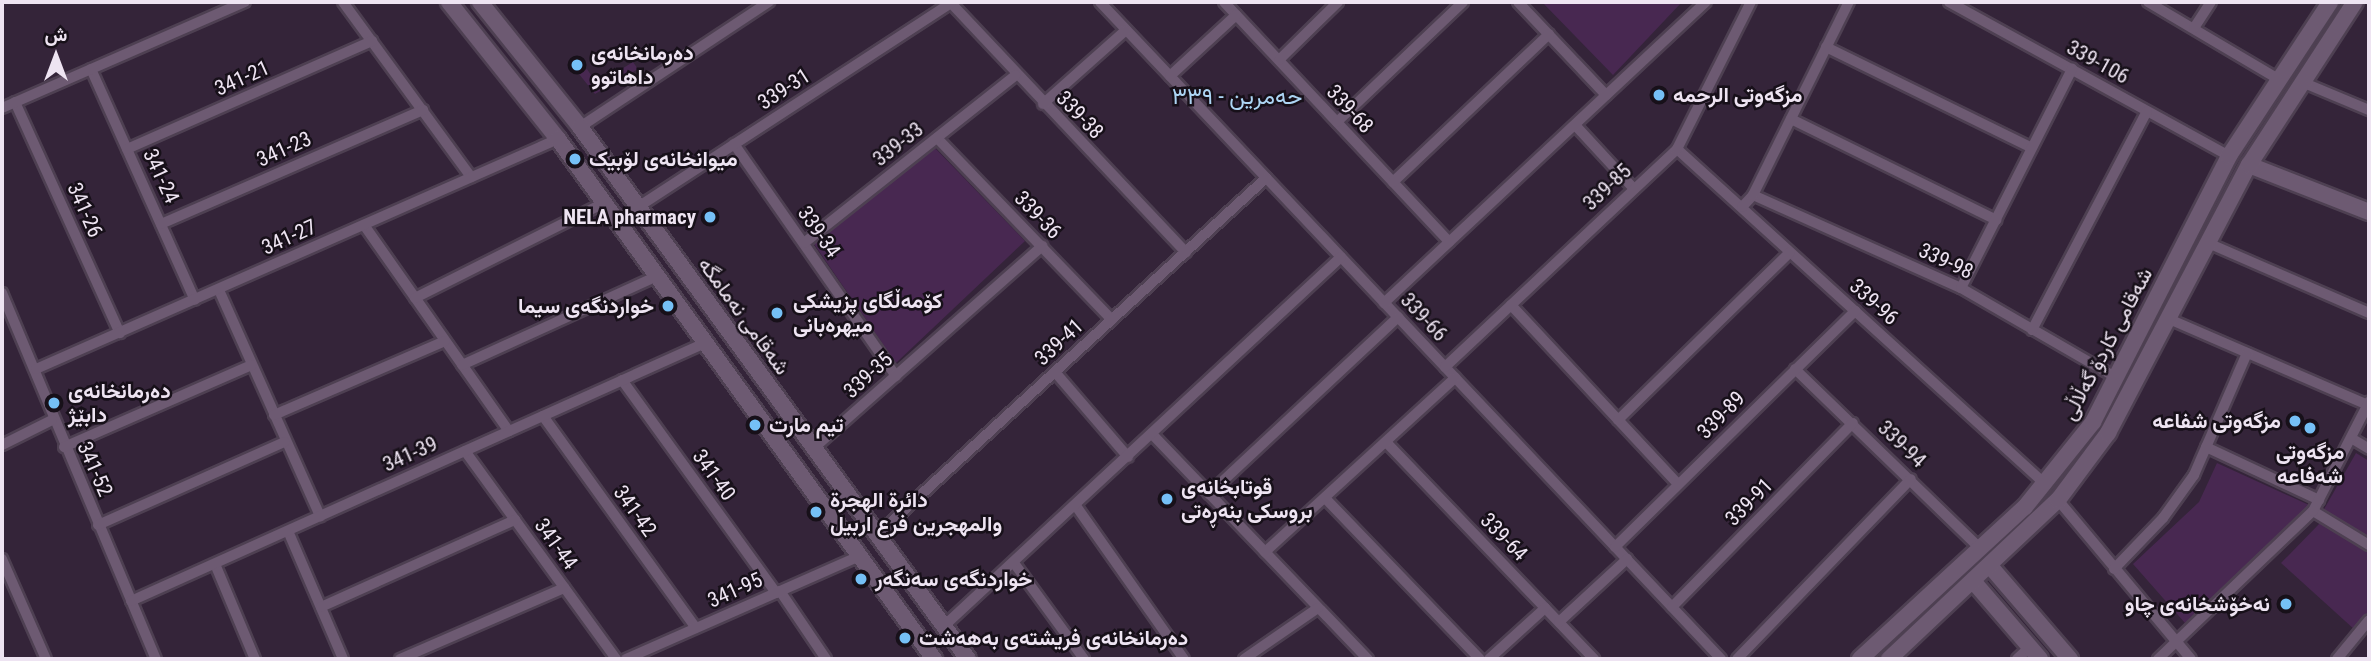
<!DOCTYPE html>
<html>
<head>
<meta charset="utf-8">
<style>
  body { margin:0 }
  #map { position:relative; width:2371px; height:661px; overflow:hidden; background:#342439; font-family:"Roboto Condensed",Vazirmatn,sans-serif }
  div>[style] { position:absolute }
  .green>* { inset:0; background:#482851 }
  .roads { filter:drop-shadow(2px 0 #4e4052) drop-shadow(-2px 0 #4e4052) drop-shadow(0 2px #4e4052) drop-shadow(0 -2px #4e4052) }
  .street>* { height:10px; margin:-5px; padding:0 5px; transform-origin:5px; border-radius:5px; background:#6d5a72 }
  .secondary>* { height:16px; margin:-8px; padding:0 8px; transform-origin:8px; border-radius:8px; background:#6d5a72 }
  .dots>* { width:19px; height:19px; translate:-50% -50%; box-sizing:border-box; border:4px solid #171019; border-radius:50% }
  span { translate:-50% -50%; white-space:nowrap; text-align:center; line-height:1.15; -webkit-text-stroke:5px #171019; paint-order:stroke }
  .poi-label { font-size:21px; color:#eee4f2; font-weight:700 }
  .left { translate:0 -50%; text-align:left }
  .right { translate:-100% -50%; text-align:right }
  .street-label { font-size:21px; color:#eee4f2 }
  .neighbourhood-label { font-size:23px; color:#add5f4 }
  .frame { position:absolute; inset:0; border:4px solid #eee4f2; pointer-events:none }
  .north { position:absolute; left:21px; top:21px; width:70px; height:70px; -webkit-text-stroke:5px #171019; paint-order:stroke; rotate:0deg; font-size:19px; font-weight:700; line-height:28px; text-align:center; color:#eee4f2 }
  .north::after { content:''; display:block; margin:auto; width:24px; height:32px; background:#eee4f2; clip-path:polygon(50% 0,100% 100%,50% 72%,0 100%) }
</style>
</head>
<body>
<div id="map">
  <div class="green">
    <i style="clip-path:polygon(1542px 2px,1682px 2px,1613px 75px)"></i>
    <i style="clip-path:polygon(633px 62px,638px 69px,595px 94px,579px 74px,587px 69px,597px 84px)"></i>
    <i style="clip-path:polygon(935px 148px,1025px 241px,896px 363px,814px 244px)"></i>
    <i style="clip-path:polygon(2356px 453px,2369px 461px,2369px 537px,2323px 511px)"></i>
    <i style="clip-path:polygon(2217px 463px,2309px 505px,2185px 623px,2133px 564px,2199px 502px)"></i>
    <i style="clip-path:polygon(2321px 522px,2369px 553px,2369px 612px,2355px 630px,2281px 563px)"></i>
  </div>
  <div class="roads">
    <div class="street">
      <i style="left:343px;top:2px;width:217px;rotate:53.8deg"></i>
      <i style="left:950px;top:2px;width:344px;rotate:46.7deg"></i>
      <i style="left:1100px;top:2px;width:904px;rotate:46.61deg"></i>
      <i style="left:1224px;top:2px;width:329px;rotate:46.8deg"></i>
      <i style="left:1518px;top:2px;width:128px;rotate:46.6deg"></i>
      <i style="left:1949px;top:2px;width:320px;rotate:28.8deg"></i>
      <i style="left:2148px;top:2px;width:151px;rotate:30.6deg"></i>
      <i style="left:2194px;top:28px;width:31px;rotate:-57deg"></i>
      <i style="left:1826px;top:47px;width:229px;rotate:26.1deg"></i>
      <i style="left:1279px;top:60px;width:83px;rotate:-44.5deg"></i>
      <i style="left:91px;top:69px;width:253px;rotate:65.8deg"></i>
      <i style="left:1170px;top:76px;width:90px;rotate:-42.7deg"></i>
      <i style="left:2302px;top:82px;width:73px;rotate:22.7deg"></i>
      <i style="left:15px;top:102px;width:254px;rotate:65.6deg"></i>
      <i style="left:1043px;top:104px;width:111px;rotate:-41.7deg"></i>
      <i style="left:2px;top:108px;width:265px;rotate:-23.6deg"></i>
      <i style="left:1791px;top:119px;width:229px;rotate:26.2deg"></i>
      <i style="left:1337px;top:122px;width:174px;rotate:-43.6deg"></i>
      <i style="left:1575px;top:125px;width:87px;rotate:47.3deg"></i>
      <i style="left:580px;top:127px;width:227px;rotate:-33.5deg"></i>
      <i style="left:937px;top:138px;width:252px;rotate:46.1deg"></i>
      <i style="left:734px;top:144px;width:283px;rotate:55.1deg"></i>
      <i style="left:127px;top:149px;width:268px;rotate:-23.8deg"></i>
      <i style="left:1677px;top:149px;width:499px;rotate:42.3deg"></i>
      <i style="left:1393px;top:182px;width:215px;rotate:-43.5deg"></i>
      <i style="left:1753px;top:195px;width:228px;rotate:24.1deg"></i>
      <i style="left:1961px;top:288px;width:178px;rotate:30deg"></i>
      <i style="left:638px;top:207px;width:374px;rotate:-33.1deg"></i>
      <i style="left:1742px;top:207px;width:16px;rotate:-47deg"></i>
      <i style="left:1753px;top:195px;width:216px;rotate:-63.6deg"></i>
      <i style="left:161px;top:224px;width:286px;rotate:-23.5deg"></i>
      <i style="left:364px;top:225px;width:252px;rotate:54.9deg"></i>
      <i style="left:804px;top:243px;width:270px;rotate:-38.4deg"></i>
      <i style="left:2208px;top:243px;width:176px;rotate:23.5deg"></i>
      <i style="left:1961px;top:288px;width:246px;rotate:-63.1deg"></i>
      <i style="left:219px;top:290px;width:248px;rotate:65.9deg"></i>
      <i style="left:2px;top:293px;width:397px;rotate:67.2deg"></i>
      <i style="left:415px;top:298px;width:212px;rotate:-26.7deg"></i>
      <i style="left:1384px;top:303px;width:441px;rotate:-43.1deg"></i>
      <i style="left:1511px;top:305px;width:245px;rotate:47deg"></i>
      <i style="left:2169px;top:319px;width:217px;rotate:23.4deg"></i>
      <i style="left:2032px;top:330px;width:247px;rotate:-62.3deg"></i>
      <i style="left:462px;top:365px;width:214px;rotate:-24.5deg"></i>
      <i style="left:1445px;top:367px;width:318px;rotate:-43.2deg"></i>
      <i style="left:1677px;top:149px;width:165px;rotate:-63.3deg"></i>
      <i style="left:36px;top:369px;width:570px;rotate:-23.78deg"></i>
      <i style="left:1795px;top:369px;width:257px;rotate:44.1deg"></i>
      <i style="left:1055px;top:372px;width:112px;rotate:49.3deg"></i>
      <i style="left:622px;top:380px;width:263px;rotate:54.1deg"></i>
      <i style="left:274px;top:415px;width:186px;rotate:-23.4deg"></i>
      <i style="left:543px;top:416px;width:261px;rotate:54.2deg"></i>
      <i style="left:1618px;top:420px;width:240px;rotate:-44.3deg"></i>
      <i style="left:1152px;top:434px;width:312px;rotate:46.2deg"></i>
      <i style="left:2351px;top:438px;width:21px;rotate:31deg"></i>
      <i style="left:1386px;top:442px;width:301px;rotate:46.2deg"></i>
      <i style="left:2px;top:445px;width:56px;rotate:-26.6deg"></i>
      <i style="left:64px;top:447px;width:205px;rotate:-23.6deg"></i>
      <i style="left:2206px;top:447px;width:125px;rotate:25.1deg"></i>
      <i style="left:814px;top:448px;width:305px;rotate:-41.5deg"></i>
      <i style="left:465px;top:451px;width:257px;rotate:54deg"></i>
      <i style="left:1209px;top:494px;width:259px;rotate:-43.1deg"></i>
      <i style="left:1325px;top:498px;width:223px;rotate:46.1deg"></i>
      <i style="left:2058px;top:500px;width:207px;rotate:50.1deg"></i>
      <i style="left:1076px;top:506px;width:187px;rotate:54.8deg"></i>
      <i style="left:2313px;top:511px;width:66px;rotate:31.3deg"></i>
      <i style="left:98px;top:525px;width:204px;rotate:-24deg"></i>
      <i style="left:288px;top:531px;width:139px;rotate:66.7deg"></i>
      <i style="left:877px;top:535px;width:528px;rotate:-42.54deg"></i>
      <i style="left:1615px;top:547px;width:337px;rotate:-44.5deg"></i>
      <i style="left:1265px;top:552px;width:258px;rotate:-42.5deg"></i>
      <i style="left:2px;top:559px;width:109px;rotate:66.3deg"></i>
      <i style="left:1014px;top:563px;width:119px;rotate:53.9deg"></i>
      <i style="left:215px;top:564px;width:103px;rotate:67.2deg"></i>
      <i style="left:2114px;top:569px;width:71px;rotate:-46.1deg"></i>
      <i style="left:2163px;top:518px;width:53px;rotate:-54.2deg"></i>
      <i style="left:2194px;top:475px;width:133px;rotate:-66.5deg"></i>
      <i style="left:780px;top:591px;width:82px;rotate:55.9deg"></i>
      <i style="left:131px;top:601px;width:629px;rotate:-24.2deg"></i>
      <i style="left:321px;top:607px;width:213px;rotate:-24.2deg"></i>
      <i style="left:1672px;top:607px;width:258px;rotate:-45.5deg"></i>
      <i style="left:1559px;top:622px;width:93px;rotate:-42.8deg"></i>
      <i style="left:944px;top:626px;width:542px;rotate:-42.91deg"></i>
      <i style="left:400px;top:659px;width:179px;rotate:-23.4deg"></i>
      <i style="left:626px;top:659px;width:255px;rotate:-23.8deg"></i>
      <i style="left:1244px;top:659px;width:90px;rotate:-34.6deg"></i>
      <i style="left:1489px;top:659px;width:76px;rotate:-42.3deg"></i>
      <i style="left:1737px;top:659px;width:250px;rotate:-46deg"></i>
      <i style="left:2017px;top:659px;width:18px;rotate:-43deg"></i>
      <i style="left:2158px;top:659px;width:214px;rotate:-43.7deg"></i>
      <i style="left:2313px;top:511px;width:123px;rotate:-62.8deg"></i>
      <i style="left:2337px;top:659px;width:50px;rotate:-50.6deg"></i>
    </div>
    <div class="secondary">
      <i style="left:449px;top:2px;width:175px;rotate:51.5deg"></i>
      <i style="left:558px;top:139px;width:642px;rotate:54.13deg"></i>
      <i style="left:480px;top:2px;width:160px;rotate:51.3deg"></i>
      <i style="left:580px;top:127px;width:658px;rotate:53.9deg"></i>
      <i style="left:2249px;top:165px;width:129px;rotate:21.4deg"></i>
      <i style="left:1990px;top:566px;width:123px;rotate:49.3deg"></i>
      <i style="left:1973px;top:581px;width:103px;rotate:49.3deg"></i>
      <i style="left:1860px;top:659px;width:224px;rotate:-42.7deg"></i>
      <i style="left:2025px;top:507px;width:109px;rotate:-51.3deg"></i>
      <i style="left:2093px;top:422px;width:299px;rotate:-62.9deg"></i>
      <i style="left:2229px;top:156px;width:184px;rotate:-56.7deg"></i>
      <i style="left:1889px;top:659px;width:232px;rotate:-43.3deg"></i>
      <i style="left:2058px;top:500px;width:84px;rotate:-53.3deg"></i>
      <i style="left:2108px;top:433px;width:303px;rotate:-62.3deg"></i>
      <i style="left:2249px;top:165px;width:194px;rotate:-57deg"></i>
    </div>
  </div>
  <div class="dots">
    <i style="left:577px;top:65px;background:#75c0f6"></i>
    <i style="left:1659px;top:95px;background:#75c0f6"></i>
    <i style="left:575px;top:159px;background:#75c0f6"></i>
    <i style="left:710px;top:217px;background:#75c0f6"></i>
    <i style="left:668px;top:306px;background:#75c0f6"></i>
    <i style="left:777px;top:313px;background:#75c0f6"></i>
    <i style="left:54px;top:403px;background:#75c0f6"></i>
    <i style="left:2295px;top:421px;background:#75c0f6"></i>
    <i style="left:755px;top:425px;background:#75c0f6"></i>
    <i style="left:2310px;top:428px;background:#75c0f6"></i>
    <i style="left:1167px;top:499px;background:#75c0f6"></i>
    <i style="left:816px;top:512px;background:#75c0f6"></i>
    <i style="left:861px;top:579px;background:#75c0f6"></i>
    <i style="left:2286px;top:604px;background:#75c0f6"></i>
    <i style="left:905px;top:638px;background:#75c0f6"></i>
  </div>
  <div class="poi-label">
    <span class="left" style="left:591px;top:65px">دەرمانخانەی<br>داهاتوو</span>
    <span class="left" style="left:1673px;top:95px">مزگەوتی الرحمە</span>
    <span class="left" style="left:589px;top:159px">میوانخانەی لۆبیک</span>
    <span class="right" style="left:696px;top:217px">NELA pharmacy</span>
    <span class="left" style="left:793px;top:313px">کۆمەڵگای پزیشکی<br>میهرەبانی</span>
    <span class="right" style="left:654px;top:306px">خواردنگەی سیما</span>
    <span class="left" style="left:68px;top:403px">دەرمانخانەی<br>دابێژ</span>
    <span class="right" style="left:2281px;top:421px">مزگەوتی شفاعە</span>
    <span class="left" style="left:769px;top:425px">تیم مارت</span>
    <span style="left:2310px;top:464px">مزگەوتی<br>شەفاعە</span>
    <span class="left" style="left:1181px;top:499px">قوتابخانەی<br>بروسکی بنەڕەتی</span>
    <span class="left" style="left:830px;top:512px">دائرة الهجرة<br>والمهجرين فرع اربيل</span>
    <span class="left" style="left:875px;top:579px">خواردنگەی سەنگەر</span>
    <span class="right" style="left:2270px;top:604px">نەخۆشخانەی چاو</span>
    <span class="left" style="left:919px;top:638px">دەرمانخانەی فریشتەی بەهەشت</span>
  </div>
  <div class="street-label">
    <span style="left:2098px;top:62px;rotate:29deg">339-106</span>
    <span style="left:242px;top:78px;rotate:-24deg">341-21</span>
    <span style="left:784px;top:89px;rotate:-33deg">339-31</span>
    <span style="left:1350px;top:109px;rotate:47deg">339-68</span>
    <span style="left:1080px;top:115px;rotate:46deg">339-38</span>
    <span style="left:898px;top:144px;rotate:-38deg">339-33</span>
    <span style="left:284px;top:149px;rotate:-24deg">341-23</span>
    <span style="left:161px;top:176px;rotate:65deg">341-24</span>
    <span style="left:1607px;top:187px;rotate:-43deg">339-85</span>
    <span style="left:85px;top:210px;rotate:66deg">341-26</span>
    <span style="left:1038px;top:215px;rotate:46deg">339-36</span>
    <span style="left:819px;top:232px;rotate:55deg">339-34</span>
    <span style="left:289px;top:237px;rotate:-24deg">341-27</span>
    <span style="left:1946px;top:261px;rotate:25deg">339-98</span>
    <span style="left:1874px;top:302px;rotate:42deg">339-96</span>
    <span style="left:744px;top:316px;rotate:54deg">شەقامی نەمامگە</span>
    <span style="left:1424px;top:317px;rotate:47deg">339-66</span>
    <span style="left:1059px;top:342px;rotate:-43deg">339-41</span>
    <span style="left:2107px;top:344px;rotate:-62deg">شەقامی کاردۆ گەڵاڵی</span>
    <span style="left:868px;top:375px;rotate:-42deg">339-35</span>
    <span style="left:1721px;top:415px;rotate:-45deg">339-89</span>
    <span style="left:1902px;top:444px;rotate:44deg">339-94</span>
    <span style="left:410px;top:454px;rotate:-24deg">341-39</span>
    <span style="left:95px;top:469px;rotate:66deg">341-52</span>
    <span style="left:714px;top:475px;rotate:54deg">341-40</span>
    <span style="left:1749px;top:502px;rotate:-45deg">339-91</span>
    <span style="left:635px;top:511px;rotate:54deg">341-42</span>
    <span style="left:1504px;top:537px;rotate:46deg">339-64</span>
    <span style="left:556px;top:544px;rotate:54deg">341-44</span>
    <span style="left:735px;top:590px;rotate:-24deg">341-95</span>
  </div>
  <div class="neighbourhood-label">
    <span style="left:1237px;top:97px">حەمرین - ٣٣٩</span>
  </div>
  <div class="frame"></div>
  <div class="north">ش</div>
</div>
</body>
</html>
